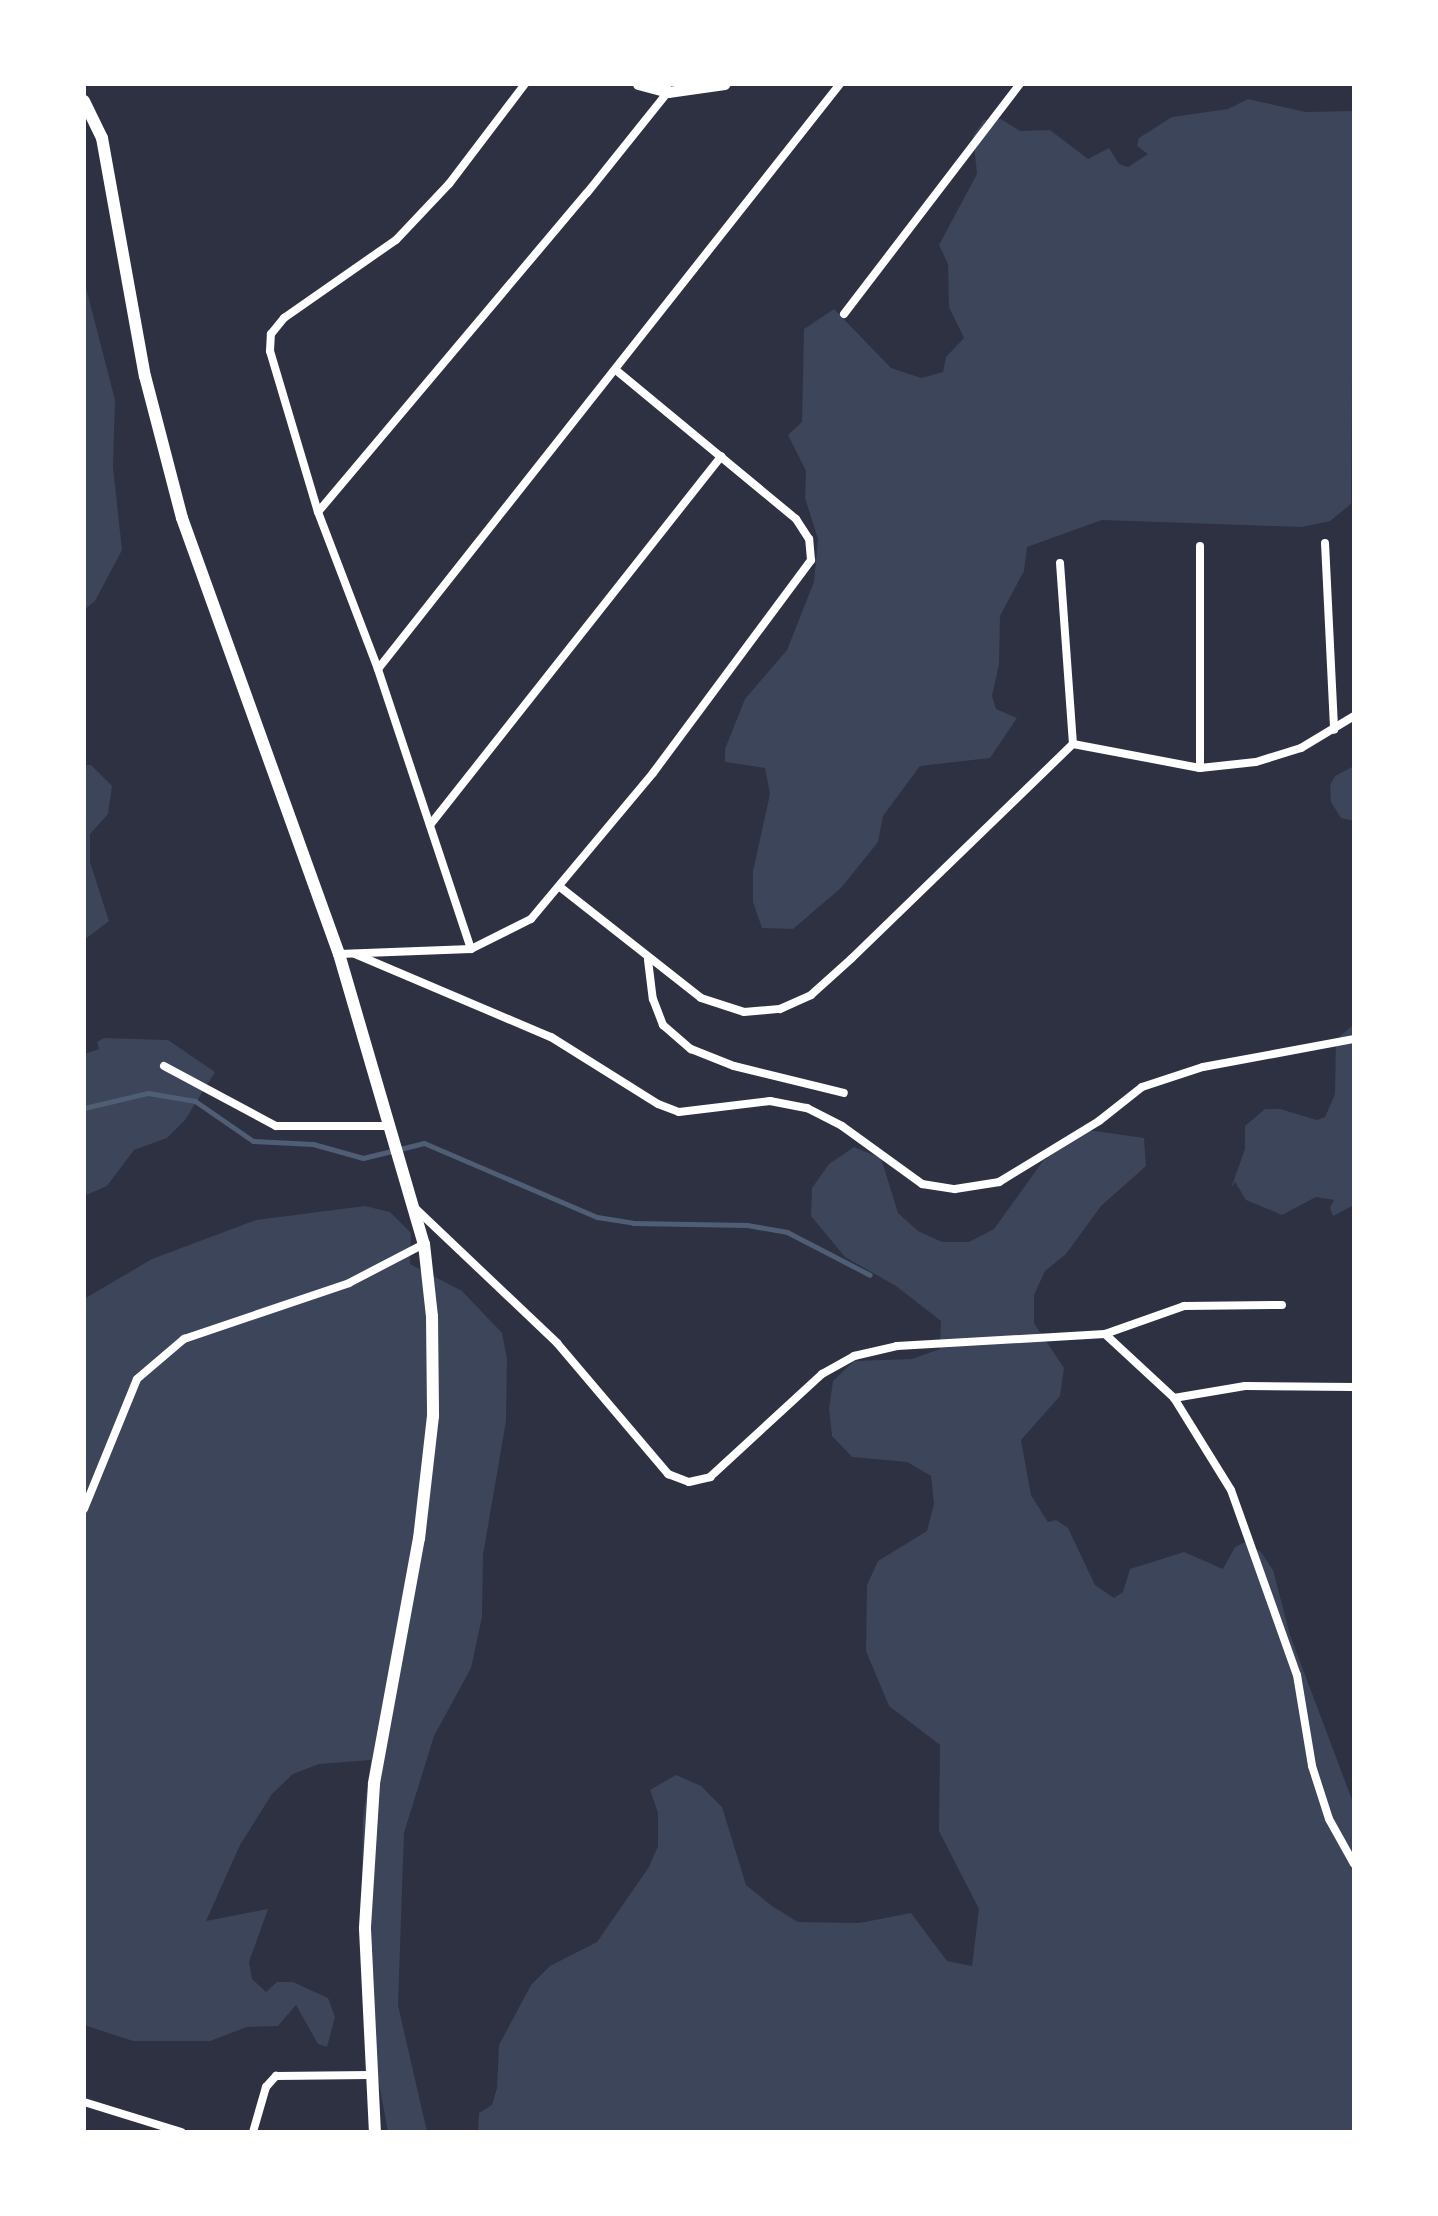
<!DOCTYPE html>
<html>
<head>
<meta charset="utf-8">
<style>
  body { margin:0 }
  #map { position:relative; width:1438px; height:2216px; overflow:hidden; background:#2d3142; font-family:Helvetica,sans-serif }
  div>[style] { position:absolute }
  .green>* { inset:0; background:#3c4559 }
  .stream>* { height:5px; margin:-2.5px; padding:0 2.5px; transform-origin:2.5px; border-radius:2.5px; background:#4f5d75 }
  .minor>* { height:8px; margin:-4px; padding:0 4px; transform-origin:4px; border-radius:4px; background:#fff }
  .tertiary>* { height:11px; margin:-5.5px; padding:0 5.5px; transform-origin:5.5px; border-radius:5.5px; background:#fff }
  .secondary>* { height:12px; margin:-6px; padding:0 6px; transform-origin:6px; border-radius:6px; background:#fff }
  span { translate:-50% -50%; white-space:nowrap; text-align:center; line-height:1.15; -webkit-text-stroke:6px #fff; paint-order:stroke }
  .frame { position:absolute; inset:0; border:86px solid #fff; pointer-events:none }
</style>
</head>
<body>
<div id="map">
  <div class="green">
    <i style="clip-path:polygon(1248px 99px,1306px 112px,1354px 111px,1351px 504px,1330px 521px,1302px 527px,1102px 520px,1027px 547px,1024px 571px,1000px 616px,999px 664px,992px 696px,996px 709px,1017px 718px,990px 758px,920px 766px,883px 816px,878px 842px,841px 888px,793px 929px,762px 928px,753px 902px,753px 871px,770px 794px,765px 768px,725px 762px,725px 749px,745px 699px,787px 650px,814px 582px,818px 539px,805px 498px,806px 471px,788px 435px,802px 422px,804px 329px,834px 309px,891px 368px,921px 378px,943px 372px,946px 357px,964px 338px,949px 307px,948px 264px,939px 245px,977px 174px,973px 136px,984px 120px,1001px 119px,1020px 131px,1050px 130px,1088px 159px,1109px 148px,1119px 164px,1128px 167px,1148px 154px,1137px 146px,1139px 138px,1172px 117px,1228px 109px)"></i>
    <i style="clip-path:polygon(84px 280px,115px 400px,113px 467px,122px 550px,95px 601px,84px 610px)"></i>
    <i style="clip-path:polygon(84px 765px,91px 765px,112px 786px,108px 814px,90px 834px,90px 862px,109px 921px,84px 940px)"></i>
    <i style="clip-path:polygon(1354px 766px,1354px 821px,1341px 818px,1331px 802px,1330px 785px,1335px 776px)"></i>
    <i style="clip-path:polygon(1354px 1024px,1354px 1205px,1333px 1216px,1330px 1208px,1334px 1200px,1316px 1197px,1282px 1215px,1246px 1200px,1235px 1182px,1231px 1188px,1245px 1149px,1245px 1126px,1265px 1109px,1280px 1109px,1317px 1120px,1325px 1117px,1335px 1094px,1336px 1040px)"></i>
    <i style="clip-path:polygon(104px 1038px,168px 1040px,215px 1072px,185px 1120px,167px 1138px,134px 1150px,107px 1186px,84px 1196px,84px 1054px,99px 1049px,97px 1042px)"></i>
    <i style="clip-path:polygon(1088px 1130px,1144px 1138px,1146px 1166px,1101px 1206px,1066px 1254px,1045px 1271px,1034px 1295px,1034px 1323px,1064px 1368px,1060px 1396px,1021px 1440px,1031px 1495px,1048px 1522px,1056px 1520px,1068px 1528px,1095px 1585px,1114px 1598px,1123px 1592px,1130px 1569px,1184px 1552px,1223px 1569px,1235px 1547px,1245px 1542px,1261px 1552px,1273px 1570px,1290px 1635px,1354px 1805px,1354px 2132px,478px 2132px,479px 2113px,492px 2105px,497px 2088px,499px 2045px,531px 1985px,550px 1966px,597px 1942px,649px 1867px,658px 1846px,658px 1813px,650px 1790px,676px 1775px,701px 1786px,722px 1807px,746px 1885px,772px 1906px,798px 1922px,859px 1923px,911px 1913px,947px 1961px,972px 1966px,979px 1909px,939px 1831px,940px 1745px,889px 1706px,866px 1651px,867px 1585px,878px 1561px,927px 1531px,934px 1504px,931px 1476px,907px 1462px,852px 1457px,832px 1436px,829px 1409px,833px 1381px,854px 1361px,912px 1359px,940px 1349px,941px 1321px,896px 1286px,845px 1257px,811px 1216px,812px 1188px,829px 1164px,854px 1147px,881px 1158px,898px 1213px,918px 1231px,942px 1242px,969px 1242px,994px 1229px,1043px 1161px)"></i>
    <i style="clip-path:polygon(365px 1206px,390px 1212px,411px 1233px,410px 1264px,462px 1291px,502px 1333px,507px 1359px,506px 1421px,483px 1555px,482px 1617px,471px 1668px,434px 1736px,404px 1833px,398px 2005px,427px 2132px,388px 2132px,376px 2067px,361px 1956px,363px 1818px,371px 1760px,319px 1764px,293px 1774px,272px 1794px,240px 1845px,206px 1921px,268px 1909px,249px 1962px,252px 1979px,266px 1992px,277px 1982px,293px 1982px,328px 1998px,335px 2017px,327px 2047px,318px 2044px,296px 2005px,278px 2026px,247px 2027px,210px 2041px,133px 2041px,84px 2025px,84px 1299px,152px 1259px,256px 1220px)"></i>
  </div>
  <div class="stream">
    <i style="left:84px;top:1108px;width:66px;rotate:-13.2deg"></i>
    <i style="left:148px;top:1093px;width:48px;rotate:9.7deg"></i>
    <i style="left:195px;top:1101px;width:70px;rotate:34.6deg"></i>
    <i style="left:253px;top:1141px;width:60px;rotate:2.9deg"></i>
    <i style="left:313px;top:1144px;width:52px;rotate:15.6deg"></i>
    <i style="left:363px;top:1158px;width:63px;rotate:-13.8deg"></i>
    <i style="left:424px;top:1143px;width:188px;rotate:23.2deg"></i>
    <i style="left:597px;top:1217px;width:36px;rotate:9deg"></i>
    <i style="left:633px;top:1223px;width:114px;rotate:1deg"></i>
    <i style="left:747px;top:1225px;width:41px;rotate:9.9deg"></i>
    <i style="left:787px;top:1232px;width:93px;rotate:27.4deg"></i>
  </div>
  <div class="minor">
    <i style="left:844px;top:314px;width:290px;rotate:-52.6deg"></i>
    <i style="left:318px;top:512px;width:417px;rotate:-49.9deg"></i>
    <i style="left:587px;top:193px;width:129px;rotate:-51.3deg"></i>
    <i style="left:668px;top:92px;width:8px;rotate:-104deg"></i>
    <i style="left:1325px;top:543px;width:187px;rotate:87.2deg"></i>
    <i style="left:1200px;top:546px;width:222px;rotate:90deg"></i>
    <i style="left:1060px;top:563px;width:181px;rotate:85.9deg"></i>
    <i style="left:378px;top:669px;width:745px;rotate:-51.7deg"></i>
    <i style="left:1073px;top:744px;width:129px;rotate:10.7deg"></i>
    <i style="left:1200px;top:768px;width:56px;rotate:-6.1deg"></i>
    <i style="left:1256px;top:762px;width:47px;rotate:-17.3deg"></i>
    <i style="left:1301px;top:748px;width:62px;rotate:-31.1deg"></i>
    <i style="left:430px;top:825px;width:470px;rotate:-51.7deg"></i>
    <i style="left:560px;top:887px;width:179px;rotate:38.2deg"></i>
    <i style="left:701px;top:998px;width:45px;rotate:18deg"></i>
    <i style="left:744px;top:1012px;width:36px;rotate:-5deg"></i>
    <i style="left:780px;top:1009px;width:34px;rotate:-24deg"></i>
    <i style="left:811px;top:995px;width:54px;rotate:-42deg"></i>
    <i style="left:851px;top:959px;width:309px;rotate:-44.1deg"></i>
    <i style="left:471px;top:949px;width:295px;rotate:-108.4deg"></i>
    <i style="left:378px;top:669px;width:168px;rotate:-110.9deg"></i>
    <i style="left:318px;top:512px;width:168px;rotate:-106.6deg"></i>
    <i style="left:270px;top:351px;width:17px;rotate:-87deg"></i>
    <i style="left:271px;top:334px;width:21px;rotate:-51deg"></i>
    <i style="left:284px;top:318px;width:136px;rotate:-34.9deg"></i>
    <i style="left:396px;top:240px;width:77px;rotate:-46.6deg"></i>
    <i style="left:449px;top:184px;width:126px;rotate:-52.8deg"></i>
    <i style="left:339px;top:954px;width:132px;rotate:-2.2deg"></i>
    <i style="left:471px;top:949px;width:67px;rotate:-26.6deg"></i>
    <i style="left:531px;top:919px;width:190px;rotate:-50.1deg"></i>
    <i style="left:653px;top:773px;width:265px;rotate:-53.4deg"></i>
    <i style="left:811px;top:560px;width:21px;rotate:-95deg"></i>
    <i style="left:809px;top:539px;width:24px;rotate:-123deg"></i>
    <i style="left:796px;top:519px;width:234px;rotate:-140.4deg"></i>
    <i style="left:355px;top:954px;width:213px;rotate:23deg"></i>
    <i style="left:551px;top:1037px;width:126px;rotate:32.1deg"></i>
    <i style="left:658px;top:1104px;width:22px;rotate:21deg"></i>
    <i style="left:679px;top:1112px;width:92px;rotate:-6.9deg"></i>
    <i style="left:770px;top:1101px;width:38px;rotate:11deg"></i>
    <i style="left:807px;top:1108px;width:39px;rotate:27deg"></i>
    <i style="left:842px;top:1126px;width:99px;rotate:35.9deg"></i>
    <i style="left:922px;top:1184px;width:33px;rotate:9deg"></i>
    <i style="left:955px;top:1189px;width:45px;rotate:-9deg"></i>
    <i style="left:999px;top:1182px;width:117px;rotate:-31.4deg"></i>
    <i style="left:1099px;top:1121px;width:55px;rotate:-38.3deg"></i>
    <i style="left:1142px;top:1087px;width:64px;rotate:-18.2deg"></i>
    <i style="left:1203px;top:1067px;width:154px;rotate:-10.5deg"></i>
    <i style="left:648px;top:960px;width:39px;rotate:83deg"></i>
    <i style="left:653px;top:999px;width:28px;rotate:69deg"></i>
    <i style="left:663px;top:1025px;width:37px;rotate:41deg"></i>
    <i style="left:691px;top:1049px;width:46px;rotate:21.6deg"></i>
    <i style="left:734px;top:1066px;width:113px;rotate:13.8deg"></i>
    <i style="left:164px;top:1066px;width:127px;rotate:28.2deg"></i>
    <i style="left:276px;top:1126px;width:115px"></i>
    <i style="left:416px;top:1209px;width:195px;rotate:43.5deg"></i>
    <i style="left:557px;top:1343px;width:172px;rotate:49.7deg"></i>
    <i style="left:668px;top:1474px;width:22px;rotate:21deg"></i>
    <i style="left:689px;top:1482px;width:22px;rotate:-13deg"></i>
    <i style="left:710px;top:1477px;width:152px;rotate:-42.6deg"></i>
    <i style="left:822px;top:1374px;width:37px;rotate:-29deg"></i>
    <i style="left:854px;top:1356px;width:44px;rotate:-13.1deg"></i>
    <i style="left:897px;top:1346px;width:208px;rotate:-3.3deg"></i>
    <i style="left:1105px;top:1334px;width:94px;rotate:42.8deg"></i>
    <i style="left:1174px;top:1398px;width:108px;rotate:58.2deg"></i>
    <i style="left:1231px;top:1490px;width:196px;rotate:70.4deg"></i>
    <i style="left:1297px;top:1675px;width:92px;rotate:80.6deg"></i>
    <i style="left:1312px;top:1766px;width:56px;rotate:72.2deg"></i>
    <i style="left:1329px;top:1819px;width:51px;rotate:60.9deg"></i>
    <i style="left:1105px;top:1334px;width:84px;rotate:-19.5deg"></i>
    <i style="left:1184px;top:1306px;width:98px;rotate:-0.6deg"></i>
    <i style="left:1174px;top:1398px;width:72px;rotate:-9.6deg"></i>
    <i style="left:1245px;top:1386px;width:109px;rotate:0.5deg"></i>
    <i style="left:84px;top:1509px;width:140px;rotate:-67.8deg"></i>
    <i style="left:137px;top:1379px;width:62px;rotate:-40.4deg"></i>
    <i style="left:184px;top:1339px;width:174px;rotate:-18.7deg"></i>
    <i style="left:349px;top:1283px;width:85px;rotate:-27.5deg"></i>
    <i style="left:84px;top:2102px;width:102px;rotate:17.2deg"></i>
    <i style="left:253px;top:2132px;width:47px;rotate:-73.9deg"></i>
    <i style="left:266px;top:2087px;width:15px;rotate:-48deg"></i>
    <i style="left:276px;top:2076px;width:94px;rotate:-0.6deg"></i>
  </div>
  <div class="tertiary">
    <i style="left:638px;top:84px;width:31px;rotate:15deg"></i>
    <i style="left:668px;top:92px;width:57px;rotate:-8.1deg"></i>
  </div>
  <div class="secondary">
    <i style="left:84px;top:101px;width:41px;rotate:64.1deg"></i>
    <i style="left:102px;top:138px;width:242px;rotate:79.8deg"></i>
    <i style="left:145px;top:376px;width:147px;rotate:75.4deg"></i>
    <i style="left:182px;top:518px;width:463px;rotate:70.2deg"></i>
    <i style="left:339px;top:954px;width:302px;rotate:73.7deg"></i>
    <i style="left:424px;top:1244px;width:72px;rotate:83.7deg"></i>
    <i style="left:432px;top:1316px;width:100px;rotate:89.4deg"></i>
    <i style="left:433px;top:1416px;width:123px;rotate:96.5deg"></i>
    <i style="left:419px;top:1538px;width:250px;rotate:100.4deg"></i>
    <i style="left:374px;top:1784px;width:145px;rotate:93.6deg"></i>
    <i style="left:365px;top:1929px;width:203px;rotate:87.2deg"></i>
  </div>
  <div class="frame"></div>
</div>
</body>
</html>
